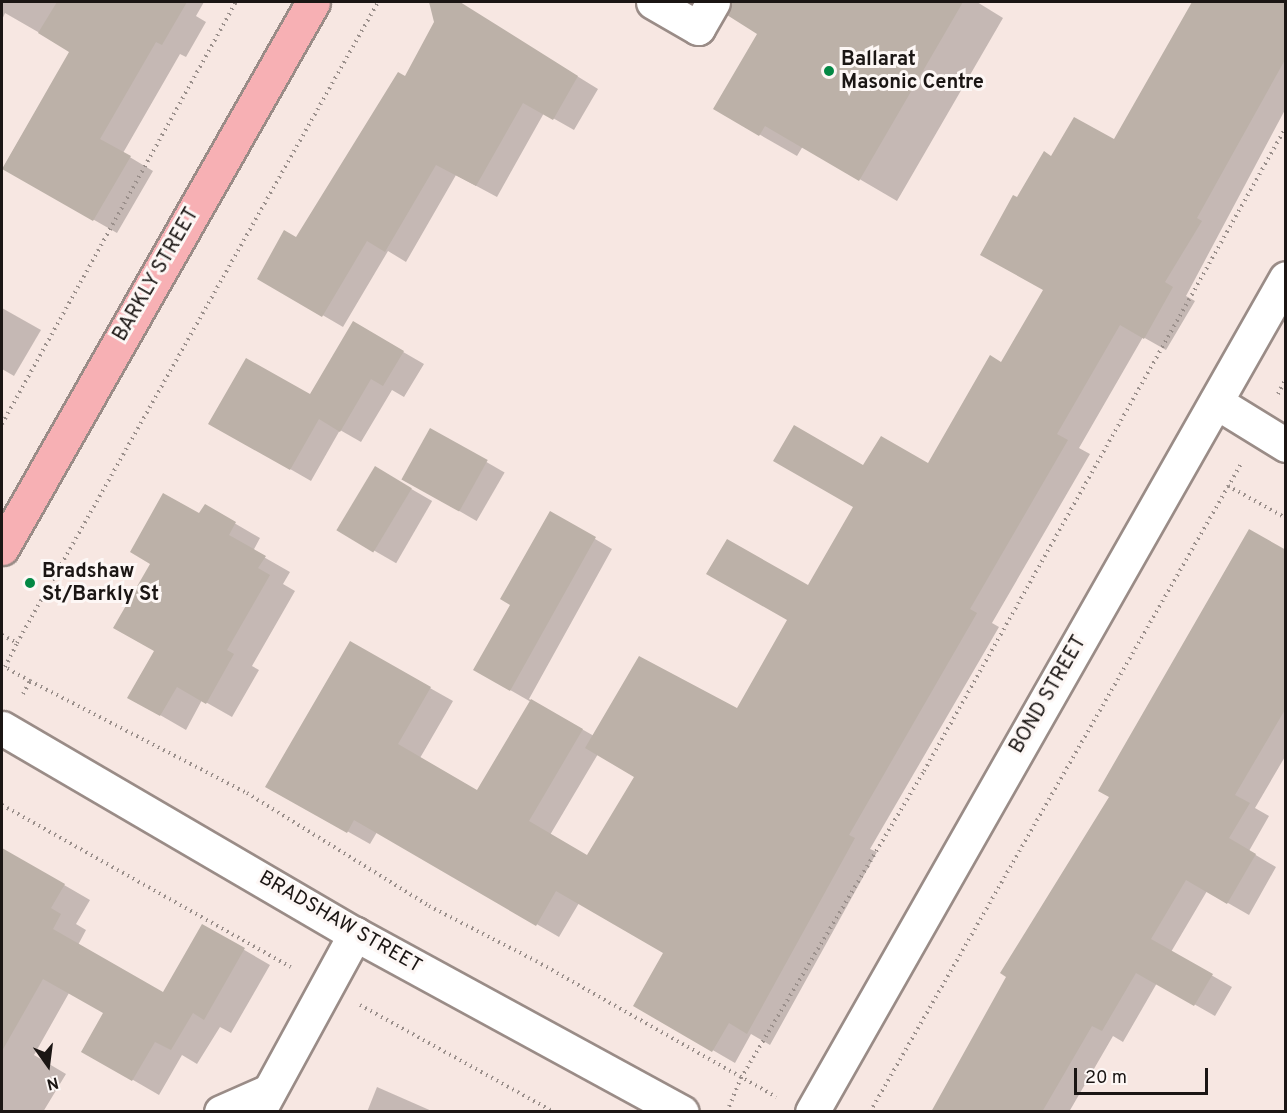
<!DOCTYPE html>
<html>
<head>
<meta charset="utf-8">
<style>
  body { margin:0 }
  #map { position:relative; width:1287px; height:1113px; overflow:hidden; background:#f7e7e2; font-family:Overpass,sans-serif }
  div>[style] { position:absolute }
  .shadow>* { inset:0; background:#0003; transform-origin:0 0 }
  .building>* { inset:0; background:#bcb1a8; transform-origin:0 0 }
  .path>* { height:4px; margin-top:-2px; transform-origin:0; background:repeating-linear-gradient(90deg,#9a8f8b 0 1.5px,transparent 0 6px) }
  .roads { filter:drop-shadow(2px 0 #9a8c87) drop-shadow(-2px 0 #9a8c87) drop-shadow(0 2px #9a8c87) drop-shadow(0 -2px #9a8c87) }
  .minor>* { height:33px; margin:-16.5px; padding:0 16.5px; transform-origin:16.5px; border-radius:16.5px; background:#fff }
  .major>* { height:33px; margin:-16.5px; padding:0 16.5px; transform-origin:16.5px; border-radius:16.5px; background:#f7b0b4 }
  .dots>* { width:16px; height:16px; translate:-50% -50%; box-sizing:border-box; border:3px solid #fdf7f5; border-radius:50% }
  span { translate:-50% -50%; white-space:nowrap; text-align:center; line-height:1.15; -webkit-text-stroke:6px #fdf7f5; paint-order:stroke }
  .poi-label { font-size:20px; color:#1b1614; font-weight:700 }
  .left { translate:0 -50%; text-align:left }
  .street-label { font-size:20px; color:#1b1614 }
  .frame { position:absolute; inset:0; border:3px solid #1b1614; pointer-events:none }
  .north { position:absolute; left:18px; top:1035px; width:60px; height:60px; -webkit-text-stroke:4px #fdf7f5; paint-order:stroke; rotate:166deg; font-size:16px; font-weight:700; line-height:24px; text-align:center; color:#1b1614 }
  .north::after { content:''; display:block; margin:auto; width:21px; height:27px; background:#1b1614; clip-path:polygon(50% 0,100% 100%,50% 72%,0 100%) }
  .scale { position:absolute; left:1074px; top:1068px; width:134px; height:27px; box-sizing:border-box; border:3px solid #1b1614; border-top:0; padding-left:8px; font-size:18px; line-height:21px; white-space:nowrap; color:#1b1614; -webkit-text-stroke:4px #fdf7f5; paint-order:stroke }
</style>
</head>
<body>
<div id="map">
  <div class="shadow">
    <i style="clip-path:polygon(2px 2px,204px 2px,196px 16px,206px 22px,186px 57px,180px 54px,123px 153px,153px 171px,117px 233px,3px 168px,71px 51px,5px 13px,2px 20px)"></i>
    <i style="clip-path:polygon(431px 2px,457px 2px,598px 89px,574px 130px,544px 113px,497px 197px,456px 175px,406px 262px,388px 251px,343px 327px,259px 278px,297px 239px,406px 78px,436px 23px)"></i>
    <i style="clip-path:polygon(778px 2px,977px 2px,1003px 18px,897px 201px,803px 146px,797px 156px,715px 109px)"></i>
    <i style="clip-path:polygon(evenodd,1194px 2px,1286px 2px,1286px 108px,1186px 296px,1195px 301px,1166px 350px,1143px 337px,1079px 448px,1090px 454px,992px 623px,999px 627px,870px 849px,877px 852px,770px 1045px,751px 1034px,735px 1063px,635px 1005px,665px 953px,579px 903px,559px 937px,377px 832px,370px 844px,267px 786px,350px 643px,453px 701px,420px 758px,478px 792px,531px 702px,475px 670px,512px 604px,551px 513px,612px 549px,529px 699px,594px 736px,737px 710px,855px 506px,863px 467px,929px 465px,1002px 364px,1045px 290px,1018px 199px,1052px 158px,1114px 141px,1194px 2px,598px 754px,636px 776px,587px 857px,550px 835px,598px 754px)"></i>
    <i style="clip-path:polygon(2px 308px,41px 330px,14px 376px,2px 369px)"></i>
    <i style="clip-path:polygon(353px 323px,424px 364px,404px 397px,392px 390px,361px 442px,340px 430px,311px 481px,210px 423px,310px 397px)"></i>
    <i style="left:431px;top:430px;width:85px;height:56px;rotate:30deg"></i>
    <i style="left:375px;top:468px;width:66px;height:72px;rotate:30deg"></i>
    <i style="clip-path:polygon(205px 506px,260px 538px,253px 551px,290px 572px,283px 584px,295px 591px,252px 666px,259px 670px,232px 717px,202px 700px,186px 730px,129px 697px,156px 651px)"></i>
    <i style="clip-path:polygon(1286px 552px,1286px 755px,1255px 808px,1269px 816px,1249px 851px,1276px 867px,1249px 915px,1207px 891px,1171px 952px,1232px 987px,1215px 1016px,1157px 983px,1123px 1042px,1113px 1036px,1069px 1112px,932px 1112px)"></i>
    <i style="clip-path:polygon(2px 849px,90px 900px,76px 924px,86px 930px,78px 945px,163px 994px,203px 926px,270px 965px,231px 1033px,220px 1027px,197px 1064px,182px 1055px,159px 1095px,83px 1051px,105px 1013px,69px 993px,34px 1055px,66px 1074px,43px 1112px,2px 1112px)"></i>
    <i style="clip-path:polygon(377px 1087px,434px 1112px,367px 1112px)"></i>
  </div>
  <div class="building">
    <i style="clip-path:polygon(57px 2px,187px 2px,162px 45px,156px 42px,100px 139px,131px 156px,93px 221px,2px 169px,69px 52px,38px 33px)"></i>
    <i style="clip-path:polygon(429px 2px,460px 2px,578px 76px,553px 120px,523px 103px,476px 186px,436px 165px,385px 252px,367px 241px,322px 317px,257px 279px,284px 230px,296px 237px,398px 72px,405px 76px,434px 22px)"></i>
    <i style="clip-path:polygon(732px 2px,963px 2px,859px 181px,765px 126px,759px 136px,713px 109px,757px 34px,727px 15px)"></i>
    <i style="clip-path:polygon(1192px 2px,1286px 2px,1286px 58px,1197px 218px,1202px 221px,1165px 282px,1173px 287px,1144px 339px,1120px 325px,1057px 434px,1068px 440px,970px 609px,977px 613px,849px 835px,855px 838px,747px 1034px,729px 1023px,712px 1052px,633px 1006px,663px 953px,556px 891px,536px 926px,354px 820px,347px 833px,265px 787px,350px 641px,431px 687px,398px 744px,477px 790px,531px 699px,583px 729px,529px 821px,587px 855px,634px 777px,585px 748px,639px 656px,737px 708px,787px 620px,706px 574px,727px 539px,808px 585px,853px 507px,773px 461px,794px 425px,863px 465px,881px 436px,928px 463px,990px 355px,1001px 362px,1043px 290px,980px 255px,1013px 195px,1017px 197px,1044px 151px,1051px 156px,1074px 117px,1114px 139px)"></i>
    <i style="clip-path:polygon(353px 321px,404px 351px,383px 386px,371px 379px,340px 432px,319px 419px,290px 470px,208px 424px,246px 358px,310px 394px)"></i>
    <i style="left:430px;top:428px;width:66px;height:59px;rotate:29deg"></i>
    <i style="left:375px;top:466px;width:43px;height:75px;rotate:31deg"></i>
    <i style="clip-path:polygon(163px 493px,199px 513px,205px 504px,236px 522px,229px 535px,266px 556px,258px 568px,270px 575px,227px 650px,234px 654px,206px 704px,177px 687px,160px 716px,127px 698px,154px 651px,113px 628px,150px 564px,130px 552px)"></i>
    <i style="clip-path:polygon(550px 511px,596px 537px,510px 691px,473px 670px,510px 605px,500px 599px)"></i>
    <i style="clip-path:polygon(1249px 529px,1286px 550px,1286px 708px,1235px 795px,1250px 803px,1229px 838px,1256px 854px,1227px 904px,1186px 880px,1151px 939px,1213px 974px,1194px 1006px,1136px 973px,1102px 1031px,1092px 1026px,1042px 1112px,931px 1112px,1006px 977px,1000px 973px,1109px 797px,1098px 791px)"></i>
    <i style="clip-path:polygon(2px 848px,65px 884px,51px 908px,61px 914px,53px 929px,163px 992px,202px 924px,245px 948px,204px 1020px,193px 1013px,171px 1050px,155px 1042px,132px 1081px,81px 1052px,103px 1013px,43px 979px,2px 1051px)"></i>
  </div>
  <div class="path">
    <i style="left:1278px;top:394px;width:18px;rotate:-63deg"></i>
    <i style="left:2px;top:424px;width:483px;rotate:-61deg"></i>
    <i style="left:1228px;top:486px;width:66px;rotate:28.9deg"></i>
    <i style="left:2px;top:635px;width:17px;rotate:28deg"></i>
    <i style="left:30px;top:681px;width:244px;rotate:27.3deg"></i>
    <i style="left:247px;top:793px;width:214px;rotate:31.8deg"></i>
    <i style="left:429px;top:906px;width:120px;rotate:27.2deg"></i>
    <i style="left:536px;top:961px;width:276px;rotate:29.5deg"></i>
    <i style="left:23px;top:694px;width:15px;rotate:-62deg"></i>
    <i style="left:30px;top:681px;width:29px;rotate:-151deg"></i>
    <i style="left:5px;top:667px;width:27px;rotate:-63deg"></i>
    <i style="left:17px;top:643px;width:736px;rotate:-60.61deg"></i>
    <i style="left:2px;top:805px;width:331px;rotate:29.3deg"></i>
    <i style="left:360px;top:1005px;width:222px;rotate:28.9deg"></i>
    <i style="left:727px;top:1112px;width:37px;rotate:-68deg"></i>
    <i style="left:741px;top:1078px;width:357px;rotate:-59.2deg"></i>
    <i style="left:924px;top:771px;width:739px;rotate:-60.66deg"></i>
    <i style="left:870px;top:1112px;width:747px;rotate:-60.21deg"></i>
  </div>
  <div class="roads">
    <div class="minor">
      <i style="left:653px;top:2px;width:52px;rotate:30deg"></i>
      <i style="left:698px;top:28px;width:30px;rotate:-60deg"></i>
      <i style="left:1216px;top:402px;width:82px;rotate:31.6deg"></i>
      <i style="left:2px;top:728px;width:409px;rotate:30.3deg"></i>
      <i style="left:355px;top:934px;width:372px;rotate:28.6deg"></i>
      <i style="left:221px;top:1112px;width:52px;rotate:-23.6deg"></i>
      <i style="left:258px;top:1112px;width:203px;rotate:-61.4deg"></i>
      <i style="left:812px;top:1112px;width:959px;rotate:-60.39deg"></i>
    </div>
    <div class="major">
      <i style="left:2px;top:548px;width:628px;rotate:-60.33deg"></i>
    </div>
  </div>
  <div class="dots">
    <i style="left:829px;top:71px;background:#038844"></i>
    <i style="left:30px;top:583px;background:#038844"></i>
  </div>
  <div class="poi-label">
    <span class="left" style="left:841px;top:72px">Ballarat<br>Masonic Centre</span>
    <span class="left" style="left:42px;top:584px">Bradshaw<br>St/Barkly St</span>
  </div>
  <div class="street-label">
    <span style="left:157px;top:275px;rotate:-60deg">BARKLY STREET</span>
    <span style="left:1049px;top:695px;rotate:-60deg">BOND STREET</span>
    <span style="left:340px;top:923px;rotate:30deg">BRADSHAW STREET</span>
  </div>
  <div class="frame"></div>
  <div class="north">N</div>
  <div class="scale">20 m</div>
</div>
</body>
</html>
